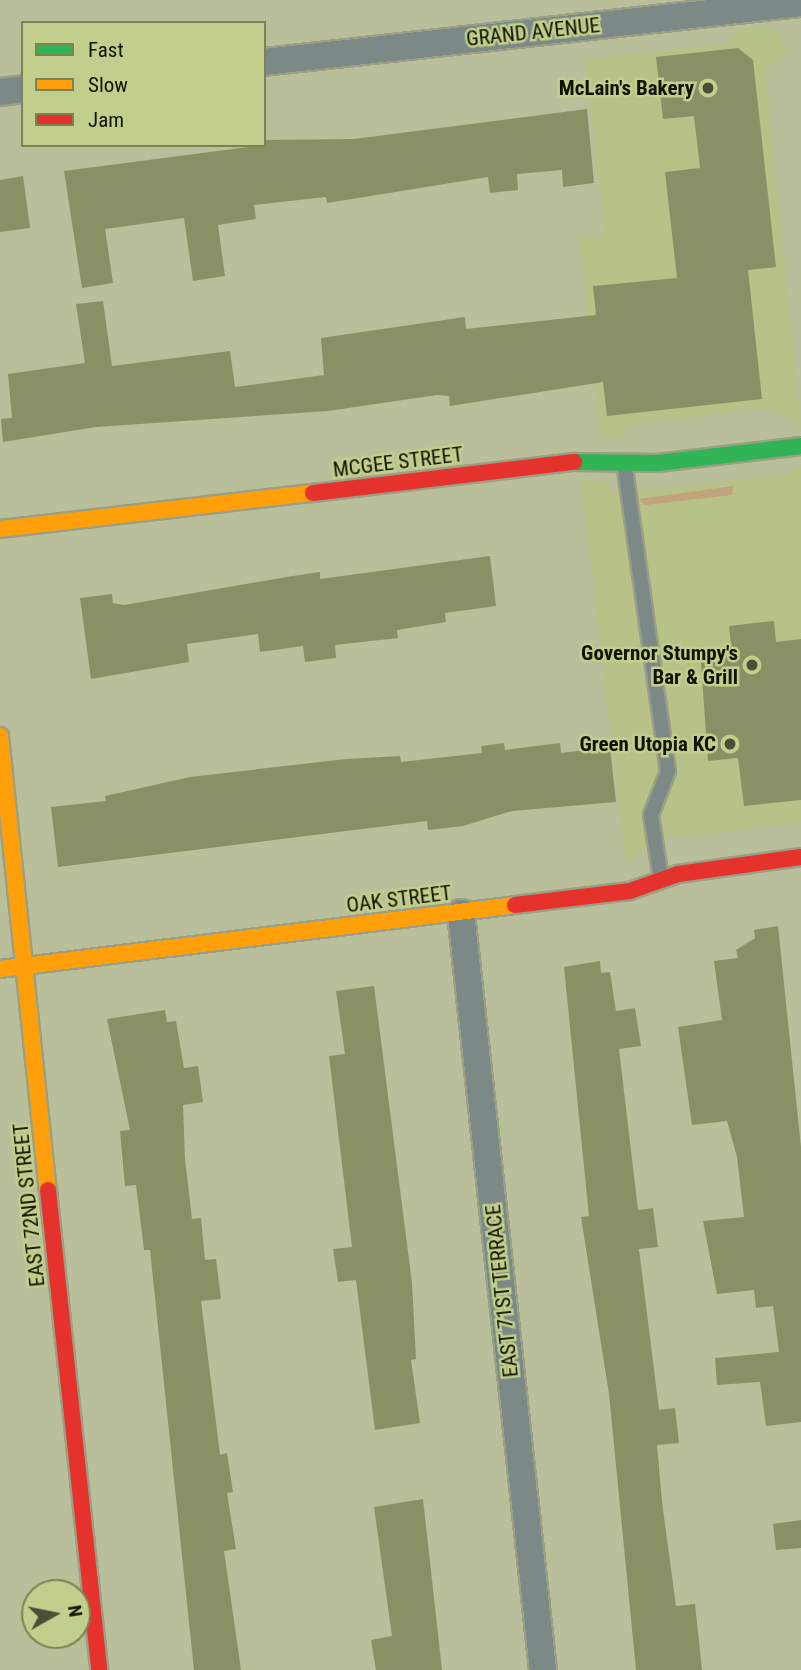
<!DOCTYPE html>
<html>
<head>
<meta charset="utf-8">
<style>
  body { margin:0 }
  #map { position:relative; width:801px; height:1670px; overflow:hidden; background:#b8bf9a; font-family:"Roboto Condensed",sans-serif }
  div>[style] { position:absolute }
  .built>* { inset:0; background:#b7c288 }
  .green>* { inset:0; background:#c1a47c }
  .building>* { inset:0; background:#8a9065 }
  .roads { filter:drop-shadow(2px 0 #9ba085) drop-shadow(-2px 0 #9ba085) drop-shadow(0 2px #9ba085) drop-shadow(0 -2px #9ba085) }
  .lane>* { height:14px; margin:-7px; padding:0 7px; transform-origin:7px; border-radius:7px; background:#7c8986 }
  .street>* { height:26px; margin:-13px; padding:0 13px; transform-origin:13px; border-radius:13px; background:#7c8986 }
  .fast>* { height:16px; margin:-8px; padding:0 8px; transform-origin:8px; border-radius:8px; background:#30b455 }
  .slow>* { height:16px; margin:-8px; padding:0 8px; transform-origin:8px; border-radius:8px; background:#ff9f0a }
  .jam>* { height:16px; margin:-8px; padding:0 8px; transform-origin:8px; border-radius:8px; background:#e5322d }
  .dots>* { width:19px; height:19px; translate:-50% -50%; box-sizing:border-box; border:4px solid #c2ce8b; border-radius:50% }
  span { translate:-50% -50%; white-space:nowrap; text-align:center; line-height:1.15; -webkit-text-stroke:5px #c2ce8b; paint-order:stroke }
  .street-label { font-size:21px; color:#101300 }
  .poi-label { font-size:21px; color:#101300; font-weight:700 }
  .right { translate:-100% -50%; text-align:right }
  .legend { position:absolute; left:21px; top:21px; width:245px; height:126px; box-sizing:border-box; background:#c2ce8b; border:2px solid #7b8353; margin:0; padding:9px 12px; list-style:none; font-size:21px; color:#101300 }
  .legend li { display:flex; align-items:center; gap:14px; height:35px }
  .legend b { width:35px; border:2px solid #7b8353 }
  .north { position:absolute; left:21px; top:1579px; width:70px; height:70px; box-sizing:border-box; background:#c2ce8b; border:2px solid #7b8353; border-radius:50%; rotate:81deg; font-size:19px; font-weight:700; line-height:28px; text-align:center; color:#101300 }
  .north::after { content:''; display:block; margin:auto; width:24px; height:32px; background:#4b4f36; clip-path:polygon(50% 0,100% 100%,50% 72%,0 100%) }
</style>
</head>
<body>
<div id="map">
  <div class="built">
    <i style="clip-path:polygon(762px 26px,778px 32px,788px 50px,765px 70px,801px 425px,761px 408px,628px 425px,624px 437px,601px 440px,580px 238px,605px 236px,585px 59px,728px 43px,743px 28px)"></i>
    <i style="clip-path:polygon(801px 465px,801px 822px,652px 840px,626px 866px,581px 480px,606px 482px,616px 494px,790px 473px)"></i>
  </div>
  <div class="green">
    <i style="clip-path:polygon(733px 486px,732px 495px,645px 505px,639px 499px)"></i>
  </div>
  <div class="building">
    <i style="clip-path:polygon(738px 48px,753px 60px,776px 267px,748px 270px,762px 399px,607px 416px,603px 382px,450px 406px,449px 396px,437px 395px,328px 411px,96px 427px,3px 442px,1px 419px,12px 418px,8px 374px,85px 363px,76px 304px,103px 301px,112px 366px,230px 351px,235px 387px,324px 375px,321px 338px,465px 317px,466px 329px,596px 315px,593px 286px,677px 278px,665px 172px,700px 168px,694px 116px,663px 119px,656px 57px)"></i>
    <i style="clip-path:polygon(587px 109px,594px 183px,563px 187px,562px 170px,517px 174px,518px 190px,490px 193px,488px 177px,327px 203px,326px 197px,254px 205px,256px 219px,218px 225px,225px 276px,193px 281px,184px 218px,105px 229px,113px 283px,82px 288px,64px 171px,264px 145px,264px 140px,354px 139px)"></i>
    <i style="clip-path:polygon(23px 176px,30px 228px,0 232px,0 180px)"></i>
    <i style="clip-path:polygon(490px 556px,496px 606px,445px 613px,446px 622px,397px 630px,398px 638px,335px 645px,336px 658px,305px 662px,303px 646px,260px 652px,258px 634px,187px 644px,189px 662px,91px 679px,80px 598px,112px 594px,113px 603px,124px 605px,293px 576px,320px 572px,320px 579px)"></i>
    <i style="clip-path:polygon(774px 621px,776px 642px,801px 639px,801px 800px,744px 806px,738px 758px,708px 761px,700px 650px,731px 646px,729px 626px)"></i>
    <i style="clip-path:polygon(504px 743px,505px 750px,560px 743px,561px 753px,610px 747px,616px 802px,512px 811px,463px 826px,428px 830px,427px 821px,58px 867px,51px 807px,106px 801px,105px 796px,190px 777px,346px 759px,400px 756px,401px 762px,482px 753px,481px 746px)"></i>
    <i style="clip-path:polygon(778px 926px,801px 1147px,801px 1422px,766px 1426px,760px 1382px,717px 1385px,715px 1358px,779px 1352px,773px 1306px,756px 1308px,754px 1290px,717px 1294px,703px 1221px,744px 1217px,737px 1157px,727px 1121px,692px 1125px,678px 1027px,722px 1020px,714px 961px,738px 958px,736px 950px,755px 938px,754px 930px)"></i>
    <i style="clip-path:polygon(600px 961px,601px 973px,610px 972px,616px 1011px,635px 1008px,641px 1046px,619px 1049px,638px 1210px,653px 1208px,658px 1247px,639px 1249px,659px 1410px,675px 1408px,679px 1443px,657px 1445px,662px 1502px,676px 1606px,695px 1604px,702px 1670px,636px 1670px,609px 1394px,581px 1217px,589px 1216px,564px 967px)"></i>
    <i style="clip-path:polygon(374px 986px,412px 1283px,416px 1359px,411px 1360px,420px 1423px,375px 1430px,356px 1280px,338px 1282px,333px 1249px,352px 1247px,329px 1056px,345px 1054px,336px 991px)"></i>
    <i style="clip-path:polygon(165px 1010px,167px 1022px,176px 1021px,184px 1068px,198px 1066px,203px 1102px,183px 1105px,185px 1159px,192px 1219px,201px 1218px,205px 1260px,216px 1259px,221px 1299px,201px 1301px,220px 1455px,227px 1453px,233px 1492px,227px 1493px,236px 1549px,224px 1551px,241px 1670px,194px 1670px,150px 1250px,144px 1250px,136px 1185px,125px 1186px,120px 1131px,130px 1130px,107px 1019px)"></i>
    <i style="clip-path:polygon(423px 1499px,442px 1670px,376px 1670px,371px 1640px,392px 1636px,374px 1507px)"></i>
    <i style="clip-path:polygon(801px 1520px,801px 1548px,776px 1550px,773px 1524px)"></i>
  </div>
  <div class="roads">
    <div class="lane">
      <i style="left:624px;top:462px;width:312px;rotate:81.9deg"></i>
      <i style="left:668px;top:771px;width:47px;rotate:111.1deg"></i>
      <i style="left:651px;top:815px;width:65px;rotate:81.1deg"></i>
    </div>
    <div class="street">
      <i style="left:264px;top:62px;width:540px;rotate:-6.27deg"></i>
      <i style="left:0;top:92px;width:23px;rotate:-7deg"></i>
      <i style="left:461px;top:913px;width:761px;rotate:83.82deg"></i>
    </div>
    <div class="fast">
      <i style="left:574px;top:462px;width:84px;rotate:0.7deg"></i>
      <i style="left:658px;top:463px;width:144px;rotate:-6.8deg"></i>
    </div>
    <div class="slow">
      <i style="left:0;top:529px;width:315px;rotate:-6.6deg"></i>
      <i style="left:0;top:736px;width:457px;rotate:84deg"></i>
      <i style="left:0;top:969px;width:519px;rotate:-7.08deg"></i>
    </div>
    <div class="jam">
      <i style="left:313px;top:493px;width:263px;rotate:-6.8deg"></i>
      <i style="left:515px;top:905px;width:116px;rotate:-6.9deg"></i>
      <i style="left:630px;top:891px;width:51px;rotate:-19.5deg"></i>
      <i style="left:678px;top:874px;width:124px;rotate:-7.9deg"></i>
      <i style="left:48px;top:1190px;width:483px;rotate:83.9deg"></i>
    </div>
  </div>
  <div class="dots">
    <i style="left:708px;top:88px;background:#4b4f36"></i>
    <i style="left:752px;top:665px;background:#4b4f36"></i>
    <i style="left:730px;top:744px;background:#4b4f36"></i>
  </div>
  <div class="street-label">
    <span style="left:533px;top:32px;rotate:-6deg">GRAND AVENUE</span>
    <span style="left:398px;top:462px;rotate:-7deg">MCGEE STREET</span>
    <span style="left:399px;top:899px;rotate:-7deg">OAK STREET</span>
    <span style="left:29px;top:1205px;rotate:-96deg">EAST 72ND STREET</span>
    <span style="left:502px;top:1291px;rotate:-96deg">EAST 71ST TERRACE</span>
  </div>
  <div class="poi-label">
    <span class="right" style="left:694px;top:88px">McLain's Bakery</span>
    <span class="right" style="left:738px;top:665px">Governor Stumpy's<br>Bar &amp; Grill</span>
    <span class="right" style="left:716px;top:744px">Green Utopia KC</span>
  </div>
  <ul class="legend">
  <li><b style="height:9px;background:#30b455"></b>Fast</li>
  <li><b style="height:9px;background:#ff9f0a"></b>Slow</li>
  <li><b style="height:9px;background:#e5322d"></b>Jam</li>
  </ul>
  <div class="north">N</div>
</div>
</body>
</html>
